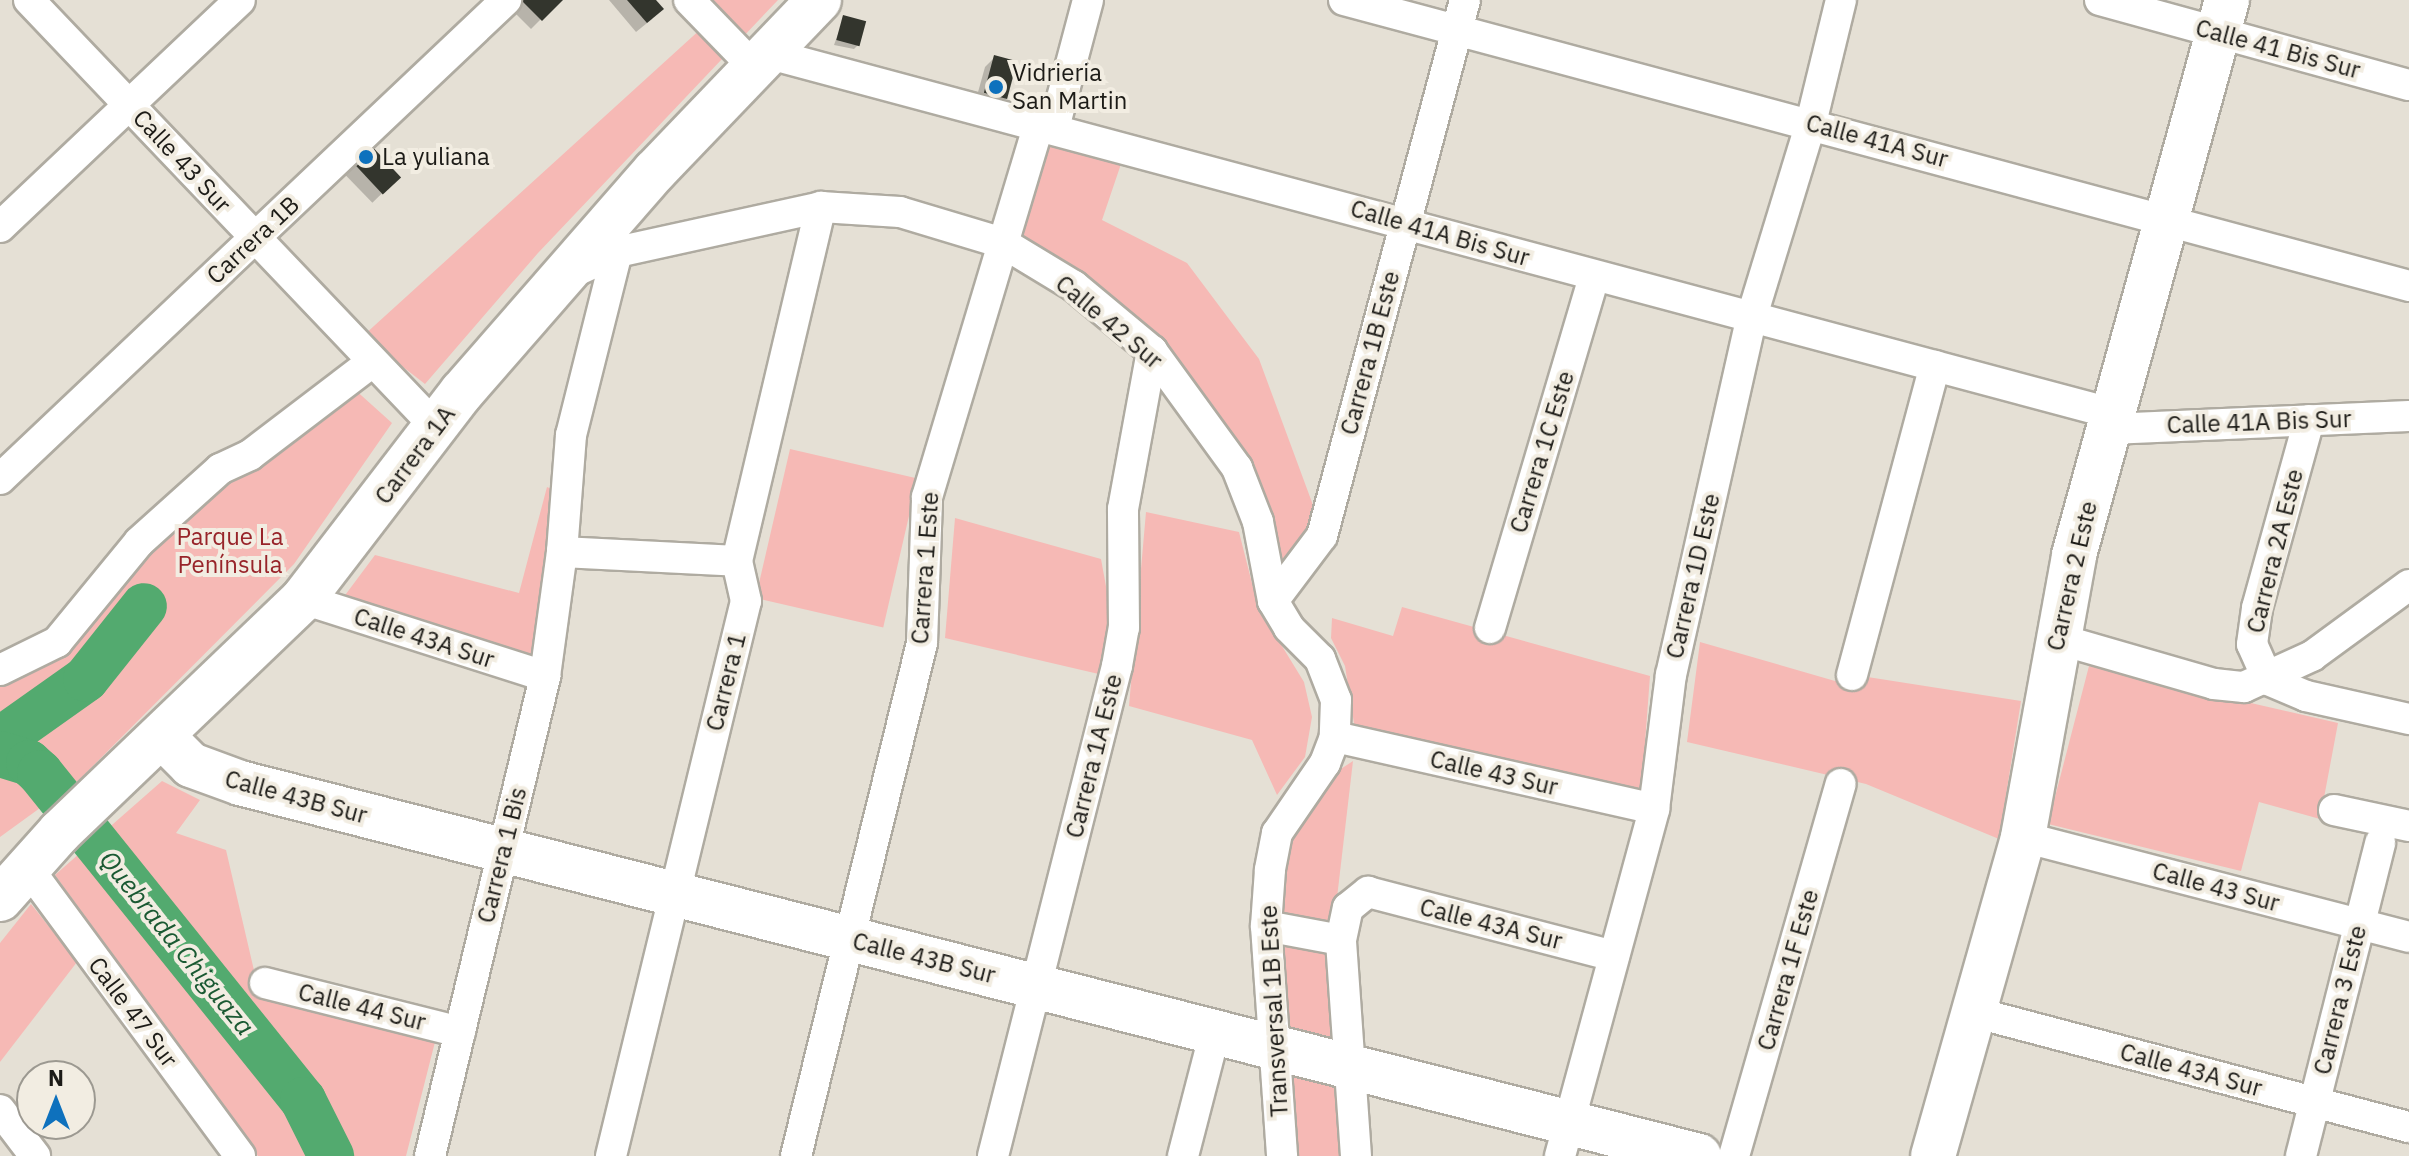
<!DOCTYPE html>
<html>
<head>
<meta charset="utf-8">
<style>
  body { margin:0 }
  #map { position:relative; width:2409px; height:1156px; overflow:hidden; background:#e5e0d5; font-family:"IBM Plex Sans",sans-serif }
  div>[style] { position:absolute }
  .green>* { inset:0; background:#f6b9b5; transform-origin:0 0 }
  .shadow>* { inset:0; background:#0003; transform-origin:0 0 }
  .river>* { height:46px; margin:-23px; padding:0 23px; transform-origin:23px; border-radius:23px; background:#53aa6f }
  .building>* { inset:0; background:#33352d; transform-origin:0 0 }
  .roads { filter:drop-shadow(2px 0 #afaba1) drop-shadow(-2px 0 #afaba1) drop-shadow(0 2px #afaba1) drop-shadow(0 -2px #afaba1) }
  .street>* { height:30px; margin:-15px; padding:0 15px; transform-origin:15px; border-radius:15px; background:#fff }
  .secondary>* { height:44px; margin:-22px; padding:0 22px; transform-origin:22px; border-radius:22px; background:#fff }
  .dots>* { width:22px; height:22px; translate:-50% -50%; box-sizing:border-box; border:4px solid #f2ede2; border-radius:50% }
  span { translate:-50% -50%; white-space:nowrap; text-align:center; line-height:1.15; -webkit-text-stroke:8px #f2ede2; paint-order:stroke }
  .street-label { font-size:24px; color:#1c1b17 }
  .poi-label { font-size:24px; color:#1c1b17 }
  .left { translate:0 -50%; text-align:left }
  .park-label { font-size:24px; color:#98242a }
  .water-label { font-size:26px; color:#1a5932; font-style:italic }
  .north { position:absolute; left:16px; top:1060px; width:80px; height:80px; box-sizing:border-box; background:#f2ede2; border:2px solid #9c9991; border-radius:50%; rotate:0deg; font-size:22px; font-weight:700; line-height:32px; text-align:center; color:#1c1b17 }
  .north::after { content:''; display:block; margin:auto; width:28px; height:36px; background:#0e71bd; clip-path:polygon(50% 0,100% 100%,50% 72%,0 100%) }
</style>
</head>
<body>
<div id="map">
  <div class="green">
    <i style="clip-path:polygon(700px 0,778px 0,538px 253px,425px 384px,363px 336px,714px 17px)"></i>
    <i style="clip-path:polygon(1044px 139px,1122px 161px,1102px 220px,1187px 263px,1259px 359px,1320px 524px,1282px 573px,1265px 512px,1227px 426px,1164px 343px,1015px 234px)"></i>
    <i style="clip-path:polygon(352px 387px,392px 423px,294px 564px,80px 779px,0 837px,0 666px,62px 648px,175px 526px)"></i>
    <i style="left:790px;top:449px;width:131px;height:153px;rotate:13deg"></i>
    <i style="clip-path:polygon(547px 487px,558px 492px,533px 658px,340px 602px,375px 555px,519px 593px)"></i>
    <i style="clip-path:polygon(1146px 512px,1239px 532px,1258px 607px,1304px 682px,1312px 717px,1305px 757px,1277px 795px,1252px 740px,1129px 706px)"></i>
    <i style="clip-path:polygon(955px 518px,1101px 559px,1112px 619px,1103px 675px,945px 638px)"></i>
    <i style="clip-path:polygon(1402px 607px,1650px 676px,1641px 796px,1356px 736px,1345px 666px,1331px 638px,1332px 618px,1393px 636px)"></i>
    <i style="clip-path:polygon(1700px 642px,1835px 681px,1842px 673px,2021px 701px,1999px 839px,1866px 784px,1687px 742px)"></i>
    <i style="clip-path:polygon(2089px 666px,2338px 723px,2320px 819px,2259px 802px,2241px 871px,2048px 824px)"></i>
    <i style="clip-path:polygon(1353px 761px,1335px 915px,1326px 925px,1273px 913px,1273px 880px,1305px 804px,1324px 780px)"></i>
    <i style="clip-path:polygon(162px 781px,200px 800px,176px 833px,226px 850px,259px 992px,436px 1038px,406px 1156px,258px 1156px,55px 875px)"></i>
    <i style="clip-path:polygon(31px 904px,77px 962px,0 1062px,0 943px)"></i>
    <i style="clip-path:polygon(1275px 942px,1331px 953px,1336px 1038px,1282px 1031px)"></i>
    <i style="clip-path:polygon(1283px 1066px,1338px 1080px,1346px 1156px,1288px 1156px)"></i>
  </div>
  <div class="shadow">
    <i style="clip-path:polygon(523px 0,560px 0,531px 29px,512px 10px)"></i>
    <i style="clip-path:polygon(609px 0,654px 0,652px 19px,636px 32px)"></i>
    <i style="clip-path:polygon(844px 17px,858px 45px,854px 49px,834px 45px)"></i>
    <i style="clip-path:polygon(995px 57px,1006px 98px,996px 108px,975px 103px,985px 67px)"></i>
    <i style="left:367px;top:144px;width:46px;height:37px;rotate:46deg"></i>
  </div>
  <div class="river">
    <i style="left:0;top:740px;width:105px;rotate:-35.3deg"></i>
    <i style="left:86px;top:679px;width:93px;rotate:-51.5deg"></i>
    <i style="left:0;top:754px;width:30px;rotate:17deg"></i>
    <i style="left:29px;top:763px;width:15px;rotate:42deg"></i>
    <i style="left:40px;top:773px;width:420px;rotate:51.2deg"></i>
    <i style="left:303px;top:1100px;width:63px;rotate:63.4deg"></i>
  </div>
  <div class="building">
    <i style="clip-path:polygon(521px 0,563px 0,542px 21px)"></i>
    <i style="clip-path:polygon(627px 0,656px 0,664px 9px,647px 23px)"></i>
    <i style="left:843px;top:15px;width:24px;height:26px;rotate:15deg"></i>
    <i style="left:994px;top:55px;width:24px;height:39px;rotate:15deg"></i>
    <i style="left:367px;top:141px;width:50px;height:25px;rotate:47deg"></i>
  </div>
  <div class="roads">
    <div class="street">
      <i style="left:29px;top:0;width:588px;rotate:46.38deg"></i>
      <i style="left:689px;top:0;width:92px;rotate:45.9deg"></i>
      <i style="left:1344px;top:0;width:1103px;rotate:15.03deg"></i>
      <i style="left:2100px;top:0;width:320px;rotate:15.4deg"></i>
      <i style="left:766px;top:53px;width:1396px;rotate:14.99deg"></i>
      <i style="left:1054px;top:128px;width:132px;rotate:-75.1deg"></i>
      <i style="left:0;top:227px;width:330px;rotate:-43.4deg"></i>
      <i style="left:617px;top:252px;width:189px;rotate:104.1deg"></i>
      <i style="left:571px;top:435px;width:117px;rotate:94.4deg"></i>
      <i style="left:562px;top:552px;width:175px;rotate:2.9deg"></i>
      <i style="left:574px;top:272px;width:47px;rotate:-24.9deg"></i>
      <i style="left:617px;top:252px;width:209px;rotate:-12.4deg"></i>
      <i style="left:821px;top:207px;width:79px;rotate:3.6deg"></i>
      <i style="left:900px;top:212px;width:108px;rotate:16.8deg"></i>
      <i style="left:1003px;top:243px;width:83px;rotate:31.2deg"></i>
      <i style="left:1074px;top:286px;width:102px;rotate:39.8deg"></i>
      <i style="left:1152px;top:351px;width:145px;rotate:54deg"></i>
      <i style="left:1237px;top:468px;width:58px;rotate:68.7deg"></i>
      <i style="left:1258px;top:522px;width:80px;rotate:79.2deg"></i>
      <i style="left:1273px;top:601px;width:31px;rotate:59deg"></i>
      <i style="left:1289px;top:628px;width:44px;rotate:45deg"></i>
      <i style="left:1320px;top:659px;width:44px;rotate:68.7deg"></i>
      <i style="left:1336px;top:700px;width:37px;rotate:92deg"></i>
      <i style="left:1335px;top:737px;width:28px;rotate:111deg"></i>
      <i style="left:1325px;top:763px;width:85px;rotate:124.4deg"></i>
      <i style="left:1277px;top:833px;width:38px;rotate:101deg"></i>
      <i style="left:1270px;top:870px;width:56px;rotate:94.1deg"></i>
      <i style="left:1266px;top:926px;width:231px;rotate:86deg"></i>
      <i style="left:2110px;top:429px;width:299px;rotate:-2.5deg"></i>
      <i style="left:0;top:479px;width:697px;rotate:-43.43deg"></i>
      <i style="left:303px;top:599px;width:254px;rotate:17.7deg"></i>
      <i style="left:1273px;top:601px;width:81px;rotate:-53deg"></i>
      <i style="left:1322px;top:536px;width:555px;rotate:-75.06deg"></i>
      <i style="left:1490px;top:628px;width:367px;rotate:-73.5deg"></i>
      <i style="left:2058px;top:639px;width:162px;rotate:16.1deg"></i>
      <i style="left:2214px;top:684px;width:30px;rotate:6deg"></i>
      <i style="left:2244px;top:687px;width:75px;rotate:-24.5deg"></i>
      <i style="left:2312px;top:656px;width:120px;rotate:-36.2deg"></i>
      <i style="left:0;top:670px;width:64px;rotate:-26.2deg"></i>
      <i style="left:57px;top:642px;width:129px;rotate:-50.6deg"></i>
      <i style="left:139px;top:542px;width:109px;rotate:-42deg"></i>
      <i style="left:220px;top:469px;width:33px;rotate:-25deg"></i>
      <i style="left:250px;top:455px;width:153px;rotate:-37.3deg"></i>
      <i style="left:1852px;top:675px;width:320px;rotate:-75deg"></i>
      <i style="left:2268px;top:680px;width:39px;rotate:-114deg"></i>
      <i style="left:2252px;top:644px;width:36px;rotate:-82deg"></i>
      <i style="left:2257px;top:608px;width:195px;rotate:-74.5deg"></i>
      <i style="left:2268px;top:680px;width:41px;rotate:22.8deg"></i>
      <i style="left:2306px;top:696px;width:106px;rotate:12.6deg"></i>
      <i style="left:1335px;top:737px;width:327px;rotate:12.7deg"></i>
      <i style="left:2334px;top:810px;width:77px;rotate:12deg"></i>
      <i style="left:2023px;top:837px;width:399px;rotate:14.5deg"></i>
      <i style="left:27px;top:867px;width:359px;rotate:53.6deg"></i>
      <i style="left:1266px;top:926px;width:76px;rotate:10.6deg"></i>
      <i style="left:265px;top:983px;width:201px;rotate:14.1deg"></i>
      <i style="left:1973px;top:1012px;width:451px;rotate:14.8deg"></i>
      <i style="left:0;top:1110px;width:58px;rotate:52.7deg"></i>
      <i style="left:430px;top:1156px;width:494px;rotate:-76.5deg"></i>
      <i style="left:545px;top:676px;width:125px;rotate:-82.2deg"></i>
      <i style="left:611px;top:1156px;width:571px;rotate:-76.33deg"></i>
      <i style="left:746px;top:601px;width:41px;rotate:-102.7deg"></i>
      <i style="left:737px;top:561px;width:364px;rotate:-76.7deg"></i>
      <i style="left:796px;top:1156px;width:528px;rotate:-76.2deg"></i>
      <i style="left:922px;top:643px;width:146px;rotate:-88deg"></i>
      <i style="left:927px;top:497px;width:389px;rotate:-73.3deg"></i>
      <i style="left:993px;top:1156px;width:505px;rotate:-75.8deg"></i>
      <i style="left:1117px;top:666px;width:39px;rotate:-80deg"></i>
      <i style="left:1124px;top:628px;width:119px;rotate:-90.5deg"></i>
      <i style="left:1123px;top:509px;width:161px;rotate:-79.6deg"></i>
      <i style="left:1183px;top:1156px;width:128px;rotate:-75.5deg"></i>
      <i style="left:1356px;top:1156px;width:217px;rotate:-94deg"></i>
      <i style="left:1341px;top:940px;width:33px;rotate:-78deg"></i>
      <i style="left:1348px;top:908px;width:26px;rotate:-39deg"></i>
      <i style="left:1368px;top:892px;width:254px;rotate:14.6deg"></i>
      <i style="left:1560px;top:1156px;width:360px;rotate:-74.8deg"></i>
      <i style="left:1654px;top:809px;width:135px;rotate:-82.8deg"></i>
      <i style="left:1671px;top:675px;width:368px;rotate:-77.3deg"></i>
      <i style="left:1752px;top:316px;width:202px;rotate:-73deg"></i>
      <i style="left:1811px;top:123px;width:127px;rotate:-76.3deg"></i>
      <i style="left:1734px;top:1156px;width:387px;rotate:-74deg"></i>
      <i style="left:2301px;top:1156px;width:323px;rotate:-75.8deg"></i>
    </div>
    <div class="secondary">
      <i style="left:162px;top:736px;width:41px;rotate:45deg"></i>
      <i style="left:191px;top:765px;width:52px;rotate:20.2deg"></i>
      <i style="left:240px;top:783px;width:1506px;rotate:14.34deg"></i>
      <i style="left:0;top:899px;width:90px;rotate:-48.2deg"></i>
      <i style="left:60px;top:832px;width:337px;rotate:-43.8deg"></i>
      <i style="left:303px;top:599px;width:261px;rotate:-52.5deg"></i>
      <i style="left:462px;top:392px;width:293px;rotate:-48.9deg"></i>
      <i style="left:655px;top:171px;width:237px;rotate:-46.2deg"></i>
      <i style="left:1933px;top:1156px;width:331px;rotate:-74.2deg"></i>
      <i style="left:2023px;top:837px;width:287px;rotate:-79.7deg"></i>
      <i style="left:2074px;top:555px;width:576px;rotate:-74.59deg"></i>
    </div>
  </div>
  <div class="dots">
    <i style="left:996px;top:87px;background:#0e71bd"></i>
    <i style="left:366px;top:157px;background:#0e71bd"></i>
  </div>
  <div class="street-label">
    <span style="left:2278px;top:49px;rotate:15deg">Calle 41 Bis Sur</span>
    <span style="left:1877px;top:141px;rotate:15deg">Calle 41A Sur</span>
    <span style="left:182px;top:161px;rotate:47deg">Calle 43 Sur</span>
    <span style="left:1440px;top:233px;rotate:16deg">Calle 41A Bis Sur</span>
    <span style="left:253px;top:240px;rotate:-43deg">Carrera 1B</span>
    <span style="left:1109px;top:322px;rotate:40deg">Calle 42 Sur</span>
    <span style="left:1370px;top:353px;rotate:-75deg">Carrera 1B Este</span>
    <span style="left:2259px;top:422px;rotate:-2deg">Calle 41A Bis Sur</span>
    <span style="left:1542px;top:452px;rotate:-73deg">Carrera 1C Este</span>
    <span style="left:415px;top:455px;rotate:-53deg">Carrera 1A</span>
    <span style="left:2275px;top:551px;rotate:-76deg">Carrera 2A Este</span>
    <span style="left:925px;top:568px;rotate:-86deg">Carrera 1 Este</span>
    <span style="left:1693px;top:576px;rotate:-77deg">Carrera 1D Este</span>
    <span style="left:2072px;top:576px;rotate:-77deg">Carrera 2 Este</span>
    <span style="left:424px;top:638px;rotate:18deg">Calle 43A Sur</span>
    <span style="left:726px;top:682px;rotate:-76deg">Carrera 1</span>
    <span style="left:1094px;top:756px;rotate:-76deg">Carrera 1A Este</span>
    <span style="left:1494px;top:773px;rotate:13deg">Calle 43 Sur</span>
    <span style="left:296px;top:797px;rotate:15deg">Calle 43B Sur</span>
    <span style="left:502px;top:855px;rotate:-76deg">Carrera 1 Bis</span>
    <span style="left:2216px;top:887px;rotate:15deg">Calle 43 Sur</span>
    <span style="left:1491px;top:924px;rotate:14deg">Calle 43A Sur</span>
    <span style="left:924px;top:958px;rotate:14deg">Calle 43B Sur</span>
    <span style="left:1788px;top:970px;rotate:-74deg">Carrera 1F Este</span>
    <span style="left:2340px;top:1000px;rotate:-76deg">Carrera 3 Este</span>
    <span style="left:362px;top:1007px;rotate:14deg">Calle 44 Sur</span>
    <span style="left:1274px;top:1011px;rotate:-93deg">Transversal 1B Este</span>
    <span style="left:133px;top:1012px;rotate:53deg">Calle 47 Sur</span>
    <span style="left:2191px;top:1070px;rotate:15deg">Calle 43A Sur</span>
  </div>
  <div class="poi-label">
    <span class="left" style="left:1012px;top:87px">Vidrieria<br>San Martin</span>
    <span class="left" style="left:382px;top:157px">La yuliana</span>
  </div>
  <div class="park-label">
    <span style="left:230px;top:551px">Parque La<br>Península</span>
  </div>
  <div class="water-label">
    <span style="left:177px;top:943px;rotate:51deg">Quebrada Chiguaza</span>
  </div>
  <div class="north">N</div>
</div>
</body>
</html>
